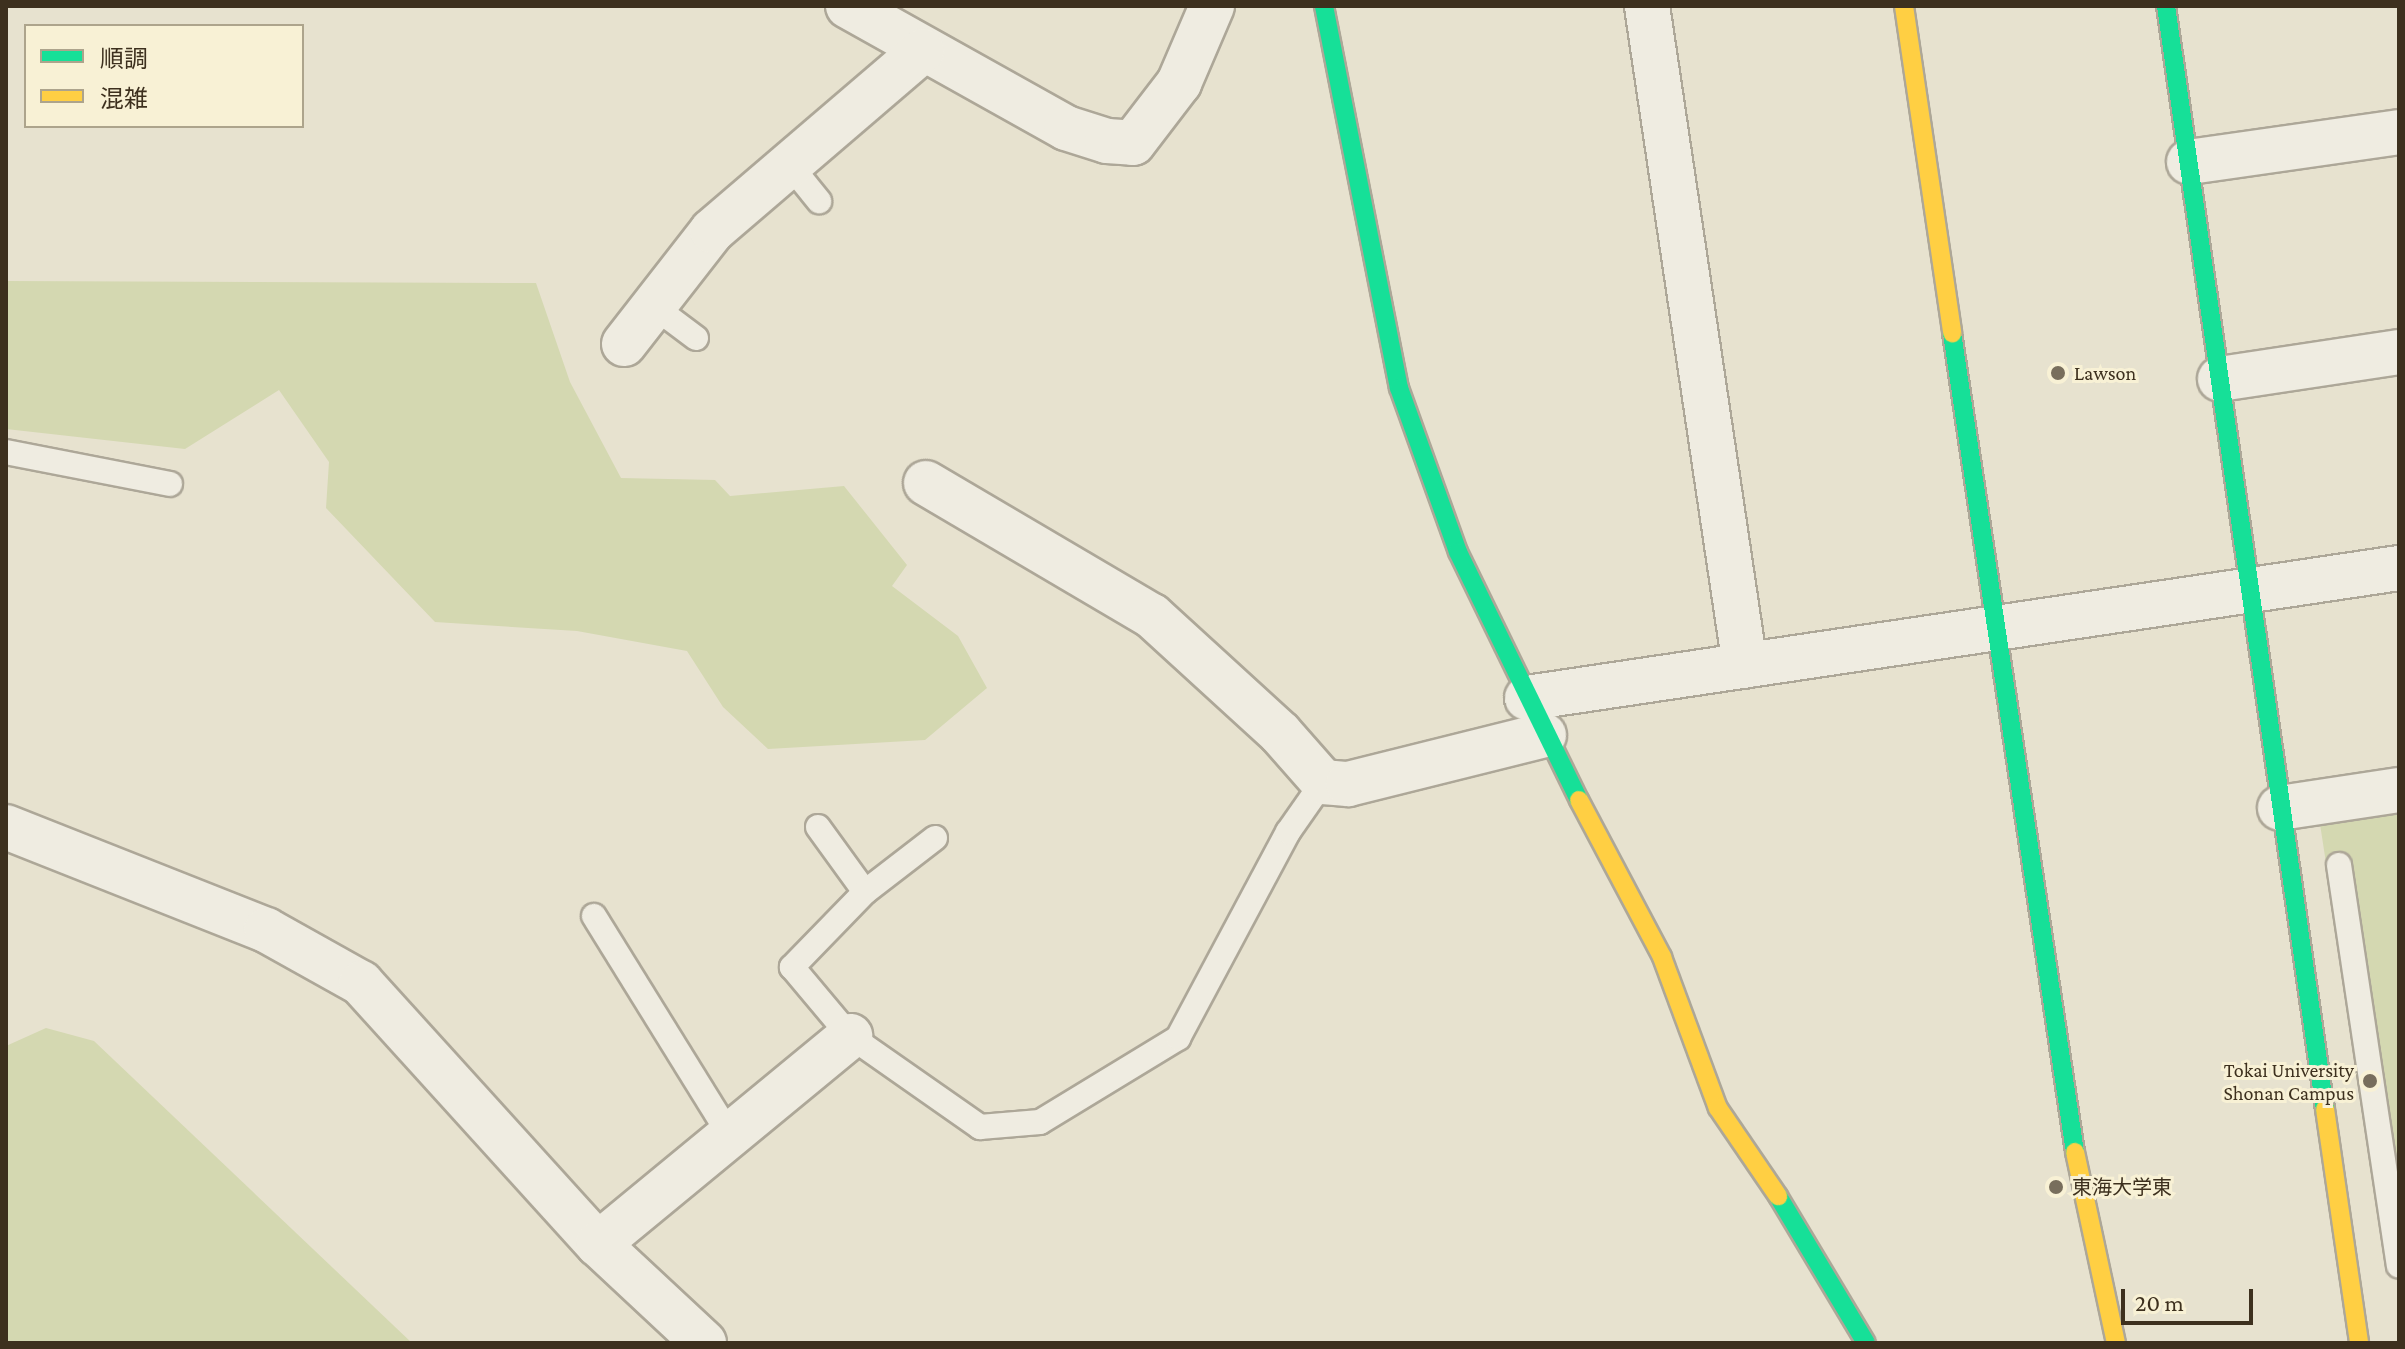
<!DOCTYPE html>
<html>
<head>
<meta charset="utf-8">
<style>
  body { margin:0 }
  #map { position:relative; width:2405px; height:1349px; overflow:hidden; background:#e7e2cf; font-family:"Crimson Pro","Noto Sans JP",serif }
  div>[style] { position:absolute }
  .green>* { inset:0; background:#d4d8b1 }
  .roads { filter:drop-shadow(2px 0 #ada798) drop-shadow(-2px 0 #ada798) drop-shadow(0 2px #ada798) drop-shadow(0 -2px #ada798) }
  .lane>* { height:24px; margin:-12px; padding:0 12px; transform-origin:12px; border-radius:12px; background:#efece1 }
  .street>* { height:44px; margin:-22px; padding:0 22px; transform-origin:22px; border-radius:22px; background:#efece1 }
  .fast>* { height:18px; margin:-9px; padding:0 9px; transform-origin:9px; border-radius:9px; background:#16e098 }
  .slow>* { height:18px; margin:-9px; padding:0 9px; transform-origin:9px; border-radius:9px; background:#ffcf43 }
  .dots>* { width:22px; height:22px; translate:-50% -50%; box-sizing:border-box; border:4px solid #f8f1d5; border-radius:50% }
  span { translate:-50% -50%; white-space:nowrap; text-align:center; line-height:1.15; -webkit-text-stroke:6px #f8f1d5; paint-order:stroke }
  .poi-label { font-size:20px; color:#3d301e }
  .left { translate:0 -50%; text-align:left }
  .right { translate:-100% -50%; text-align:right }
  .frame { position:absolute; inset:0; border:8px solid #3d301e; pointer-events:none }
  .legend { position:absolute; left:24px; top:24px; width:280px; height:104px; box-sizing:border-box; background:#f8f1d5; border:2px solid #ada48c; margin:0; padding:10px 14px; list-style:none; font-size:24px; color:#3d301e }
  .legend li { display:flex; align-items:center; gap:16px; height:40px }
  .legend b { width:40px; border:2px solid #ada48c }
  .scale { position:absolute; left:2121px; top:1289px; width:132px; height:36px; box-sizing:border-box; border:4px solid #3d301e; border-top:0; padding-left:10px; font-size:24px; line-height:28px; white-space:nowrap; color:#3d301e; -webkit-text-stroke:6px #f8f1d5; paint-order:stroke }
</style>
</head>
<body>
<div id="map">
  <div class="green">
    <i style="clip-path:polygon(6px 281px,536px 283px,570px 382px,621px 478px,715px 480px,730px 496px,844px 486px,907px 565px,892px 586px,958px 636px,987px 688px,925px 740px,768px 749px,723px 707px,687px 651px,577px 631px,435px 622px,326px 508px,329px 462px,279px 390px,185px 449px,6px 429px)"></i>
    <i style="clip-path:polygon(2399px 814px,2399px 1186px,2368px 964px,2342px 967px,2320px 824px)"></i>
    <i style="clip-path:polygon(46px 1028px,94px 1041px,412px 1343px,6px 1343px,6px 1046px)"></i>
  </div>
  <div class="roads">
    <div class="lane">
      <i style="left:789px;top:164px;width:48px;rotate:51deg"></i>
      <i style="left:656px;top:308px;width:50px;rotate:36.9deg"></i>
      <i style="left:6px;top:452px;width:167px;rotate:11deg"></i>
      <i style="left:818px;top:827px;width:80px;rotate:54.1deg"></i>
      <i style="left:935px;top:838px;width:88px;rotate:142.4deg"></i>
      <i style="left:865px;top:892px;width:105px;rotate:134.2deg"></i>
      <i style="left:792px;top:967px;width:90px;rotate:50deg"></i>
      <i style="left:850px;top:1036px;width:159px;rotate:35deg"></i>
      <i style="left:980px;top:1127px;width:60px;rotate:-4.8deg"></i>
      <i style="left:1040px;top:1122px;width:162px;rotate:-31.3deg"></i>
      <i style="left:1178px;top:1038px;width:234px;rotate:-61.9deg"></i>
      <i style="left:1288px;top:832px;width:61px;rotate:-55deg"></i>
      <i style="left:2339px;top:865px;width:405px;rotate:81.5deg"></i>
      <i style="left:594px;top:916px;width:258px;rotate:58.2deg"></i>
    </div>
    <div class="street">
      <i style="left:848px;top:6px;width:250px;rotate:29.2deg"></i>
      <i style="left:1066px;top:128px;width:43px;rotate:17.6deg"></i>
      <i style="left:1107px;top:141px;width:26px;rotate:4deg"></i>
      <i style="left:1133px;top:143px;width:76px;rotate:-52.5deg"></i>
      <i style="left:1179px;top:83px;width:84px;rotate:-66.8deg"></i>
      <i style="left:1647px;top:6px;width:667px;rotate:81.55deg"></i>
      <i style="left:2189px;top:162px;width:212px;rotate:-8.1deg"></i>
      <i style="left:624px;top:344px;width:143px;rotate:-52.1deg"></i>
      <i style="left:712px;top:231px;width:277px;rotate:-40.6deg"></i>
      <i style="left:2220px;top:379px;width:181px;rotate:-8.6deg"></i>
      <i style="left:926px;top:483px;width:262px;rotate:30.5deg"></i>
      <i style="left:1152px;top:616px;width:173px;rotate:42.4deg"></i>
      <i style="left:1280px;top:733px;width:65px;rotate:48.7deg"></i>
      <i style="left:1323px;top:782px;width:25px;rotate:5deg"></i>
      <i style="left:1348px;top:784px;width:202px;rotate:-14deg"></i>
      <i style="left:1527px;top:698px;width:882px;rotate:-8.48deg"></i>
      <i style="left:2280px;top:808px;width:120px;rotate:-8.6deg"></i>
      <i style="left:6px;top:827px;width:280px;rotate:21.6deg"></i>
      <i style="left:266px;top:930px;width:109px;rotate:29.2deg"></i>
      <i style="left:361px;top:983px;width:353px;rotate:47.8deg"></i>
      <i style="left:598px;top:1244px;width:145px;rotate:43deg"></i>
      <i style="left:598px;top:1244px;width:327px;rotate:-39.5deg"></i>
    </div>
    <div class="fast">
      <i style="left:1324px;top:6px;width:389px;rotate:78.9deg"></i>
      <i style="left:1399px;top:388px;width:174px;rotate:70.2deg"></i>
      <i style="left:1458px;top:552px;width:276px;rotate:64deg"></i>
      <i style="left:2166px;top:6px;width:1114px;rotate:81.8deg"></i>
      <i style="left:1952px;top:333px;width:828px;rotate:81.46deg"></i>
      <i style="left:1778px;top:1196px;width:171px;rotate:59.1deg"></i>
    </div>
    <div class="slow">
      <i style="left:1904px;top:6px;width:331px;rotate:81.6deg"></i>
      <i style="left:1579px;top:800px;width:178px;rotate:62.1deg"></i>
      <i style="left:1662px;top:957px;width:161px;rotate:69.7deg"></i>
      <i style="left:1718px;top:1108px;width:107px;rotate:55.7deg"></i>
      <i style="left:2325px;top:1109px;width:236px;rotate:81.7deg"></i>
      <i style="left:2075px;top:1152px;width:195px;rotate:77.9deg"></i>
    </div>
  </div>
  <div class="dots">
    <i style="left:2058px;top:373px;background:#786e5c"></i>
    <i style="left:2370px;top:1081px;background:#786e5c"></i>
    <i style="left:2056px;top:1187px;background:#786e5c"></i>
  </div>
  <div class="poi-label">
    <span class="left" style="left:2074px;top:373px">Lawson</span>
    <span class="right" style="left:2354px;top:1082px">Tokai University<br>Shonan Campus</span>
    <span class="left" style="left:2072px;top:1187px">東海大学東</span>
  </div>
  <div class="frame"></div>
  <ul class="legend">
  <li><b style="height:10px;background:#16e098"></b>順調</li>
  <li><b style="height:10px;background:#ffcf43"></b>混雑</li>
  </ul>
  <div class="scale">20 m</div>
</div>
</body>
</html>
